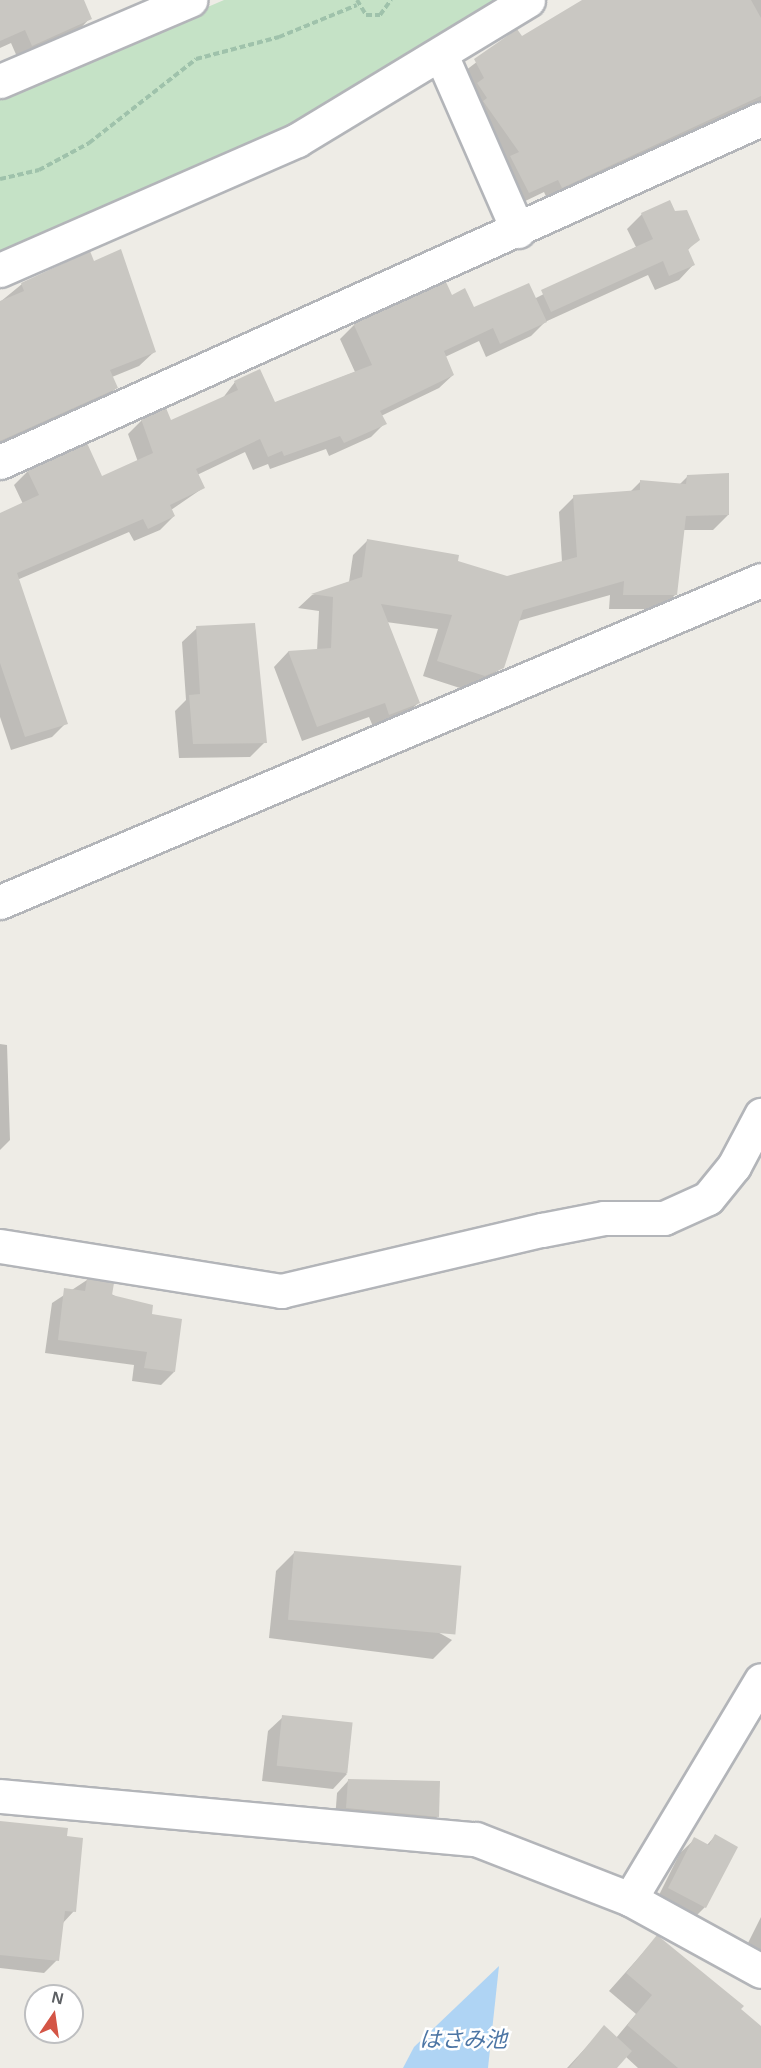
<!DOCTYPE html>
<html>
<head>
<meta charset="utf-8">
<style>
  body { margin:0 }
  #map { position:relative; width:761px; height:2068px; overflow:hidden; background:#eeece6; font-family:Helvetica,"Noto Sans JP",sans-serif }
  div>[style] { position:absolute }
  .green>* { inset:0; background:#c5e2c6 }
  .water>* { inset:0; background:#afd4f4 }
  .shadow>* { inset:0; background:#0003 }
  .building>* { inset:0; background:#c9c7c2; transform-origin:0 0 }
  .path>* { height:4px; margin-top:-2px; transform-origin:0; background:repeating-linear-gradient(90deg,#9fc2ab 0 6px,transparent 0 9px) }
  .roads { filter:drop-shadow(2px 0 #b3b5b9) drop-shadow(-2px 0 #b3b5b9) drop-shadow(0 2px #b3b5b9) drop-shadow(0 -2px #b3b5b9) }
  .minor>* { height:33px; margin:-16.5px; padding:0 16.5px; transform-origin:16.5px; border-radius:16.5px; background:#fff }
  span { translate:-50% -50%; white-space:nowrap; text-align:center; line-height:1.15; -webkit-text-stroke:5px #fff; paint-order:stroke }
  .water-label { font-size:22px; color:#4d76a5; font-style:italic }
  .north { position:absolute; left:24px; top:1984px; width:60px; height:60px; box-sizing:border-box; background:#fff; border:2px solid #bebfc1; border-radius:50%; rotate:13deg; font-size:16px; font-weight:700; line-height:24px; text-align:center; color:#5d6064 }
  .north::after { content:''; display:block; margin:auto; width:21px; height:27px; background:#d45546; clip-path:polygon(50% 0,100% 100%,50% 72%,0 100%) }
</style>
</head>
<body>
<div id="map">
  <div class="green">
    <i style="clip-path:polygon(224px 0,501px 0,300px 124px,0 254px,0 96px)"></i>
  </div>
  <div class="water">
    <i style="clip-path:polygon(499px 1966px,488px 2068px,403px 2068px,414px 2047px)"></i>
  </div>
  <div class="shadow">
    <i style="clip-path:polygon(0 0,82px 0,90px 18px,77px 32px,18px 59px,11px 43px,0 48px)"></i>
    <i style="clip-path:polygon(588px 0,761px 0,761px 103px,548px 201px,544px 192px,515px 206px,461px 74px,517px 31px,522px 38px)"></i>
    <i style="clip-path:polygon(674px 212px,698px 239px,687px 251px,693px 265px,679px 280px,655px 290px,648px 275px,545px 322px,531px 336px,486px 357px,479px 341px,445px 357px,453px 375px,439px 388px,381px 416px,385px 423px,371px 437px,329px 456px,326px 449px,270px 469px,268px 464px,253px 470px,245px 452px,197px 475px,203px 488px,171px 510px,174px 516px,160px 530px,134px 541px,129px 532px,17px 580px,66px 723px,52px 737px,11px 750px,0 717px,0 514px,23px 504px,14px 485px,28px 471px,101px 478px,138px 462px,128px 434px,142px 420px,170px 422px,222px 399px,235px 382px,274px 403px,355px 372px,340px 339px,354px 325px,451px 297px,473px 309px,534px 299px,636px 247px,627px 229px,642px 214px)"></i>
    <i style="clip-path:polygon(93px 263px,154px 352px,139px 366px,112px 377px,116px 388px,102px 403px,0 452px,0 302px,22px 284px)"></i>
    <i style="clip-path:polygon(687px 477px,728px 515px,713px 530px,683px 530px,676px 594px,661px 609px,609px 609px,610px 595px,518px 621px,503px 667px,469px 691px,423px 676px,438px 629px,386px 622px,418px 703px,403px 718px,374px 729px,369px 717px,302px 741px,274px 667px,288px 652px,317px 651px,319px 611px,298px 608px,312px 595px,349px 582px,353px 555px,368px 540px,507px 578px,562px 562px,559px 512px,574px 497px,630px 492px,641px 481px,679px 485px)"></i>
    <i style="clip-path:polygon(197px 628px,265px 742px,250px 757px,179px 758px,175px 711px,186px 700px,182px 642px)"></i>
    <i style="clip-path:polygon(0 1044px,7px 1045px,10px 1140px,0 1150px)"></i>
    <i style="clip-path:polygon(87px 1280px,150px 1316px,174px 1372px,161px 1385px,132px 1381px,134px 1365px,45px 1353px,52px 1303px)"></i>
    <i style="clip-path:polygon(295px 1552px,452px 1640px,433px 1659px,269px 1638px,276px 1571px)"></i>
    <i style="clip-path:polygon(283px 1717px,347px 1774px,333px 1789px,262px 1781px,268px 1731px)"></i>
    <i style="clip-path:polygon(348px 1781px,438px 1816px,426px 1828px,335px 1820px,337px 1793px)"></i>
    <i style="clip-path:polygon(0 1822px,66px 1838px,74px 1911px,62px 1924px,57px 1960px,44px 1973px,0 1968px)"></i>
    <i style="clip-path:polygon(715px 1836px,705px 1907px,691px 1921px,655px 1903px,680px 1853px,695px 1839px,707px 1845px)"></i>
    <i style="clip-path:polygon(761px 1917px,761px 1969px,740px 1959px)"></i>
    <i style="clip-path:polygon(657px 1937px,761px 2028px,756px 2068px,638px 2068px,625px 2056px,615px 2068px,567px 2068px,604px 2028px,616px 2038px,636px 2014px,609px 1991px)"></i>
  </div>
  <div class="building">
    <i style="clip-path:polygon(0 0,84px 0,92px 19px,32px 46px,25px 30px,0 41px)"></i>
    <i style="clip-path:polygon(582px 0,751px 0,761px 18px,761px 96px,562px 188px,558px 180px,529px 193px,510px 156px,519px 152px,483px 101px,487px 98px,477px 83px,484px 78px,474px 59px,517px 29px,522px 36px)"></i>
    <i style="clip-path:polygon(670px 200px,675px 211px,687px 210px,700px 240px,688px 249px,695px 265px,669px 276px,663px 261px,551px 312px,541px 290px,653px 239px,641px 213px)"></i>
    <i style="clip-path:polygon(121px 249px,156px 352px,110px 370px,118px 388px,0 441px,0 301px,24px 291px,21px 283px,90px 251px,94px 261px)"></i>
    <i style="clip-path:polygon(446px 282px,452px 295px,465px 288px,474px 307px,529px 283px,547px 322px,500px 344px,493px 328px,444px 351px,454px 375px,380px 411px,387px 424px,344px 443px,340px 436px,284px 456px,282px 451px,268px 457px,260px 439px,196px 469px,205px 488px,170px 505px,175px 516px,148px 529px,143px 519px,17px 573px,68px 724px,25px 737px,0 663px,0 513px,39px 495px,27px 470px,87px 443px,102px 476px,153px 453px,141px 419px,166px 408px,171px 420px,238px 390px,234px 381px,260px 369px,275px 402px,372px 365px,353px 323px)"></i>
    <i style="clip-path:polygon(729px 473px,729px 515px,686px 516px,677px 595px,623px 595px,624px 581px,523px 610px,504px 668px,485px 676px,437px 661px,452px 615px,381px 604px,420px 703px,389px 715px,385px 703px,317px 727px,288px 651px,331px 648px,333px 597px,311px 594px,362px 577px,367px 539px,459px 555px,458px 561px,507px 576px,577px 557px,573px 495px,640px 490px,640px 480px,686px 484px,687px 475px)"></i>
    <i style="clip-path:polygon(255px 623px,267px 743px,193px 744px,189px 695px,200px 694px,196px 626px)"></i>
    <i style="clip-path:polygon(87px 1279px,114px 1283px,112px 1295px,153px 1305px,152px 1314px,182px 1319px,175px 1372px,144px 1368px,147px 1352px,58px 1340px,64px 1288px,85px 1291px)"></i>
    <i style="left:294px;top:1551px;width:168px;height:69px;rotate:5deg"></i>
    <i style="left:282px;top:1715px;width:71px;height:51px;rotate:6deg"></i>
    <i style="clip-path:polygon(348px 1779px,440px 1781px,439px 1817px,346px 1808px)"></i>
    <i style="clip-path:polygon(0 1821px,68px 1828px,67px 1836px,83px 1838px,76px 1912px,65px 1911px,59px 1961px,0 1955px)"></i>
    <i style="clip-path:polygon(715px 1834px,738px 1847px,706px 1908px,668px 1888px,694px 1837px,709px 1845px)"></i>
    <i style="clip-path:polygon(657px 1935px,744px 2006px,741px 2009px,761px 2026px,761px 2068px,678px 2068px,627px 2025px,652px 1995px,626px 1973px)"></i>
    <i style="clip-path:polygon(604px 2025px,632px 2051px,617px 2068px,569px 2068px)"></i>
  </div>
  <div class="path">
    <i style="left:357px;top:0;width:17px;rotate:59deg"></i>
    <i style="left:366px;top:15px;width:14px"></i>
    <i style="left:380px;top:15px;width:19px;rotate:-54deg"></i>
    <i style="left:0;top:179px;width:40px;rotate:-13deg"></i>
    <i style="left:39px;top:170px;width:57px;rotate:-28.4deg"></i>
    <i style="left:89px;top:143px;width:136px;rotate:-38.1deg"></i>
    <i style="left:196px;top:59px;width:86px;rotate:-14.8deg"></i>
    <i style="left:279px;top:37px;width:84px;rotate:-22.3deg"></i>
  </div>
  <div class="roads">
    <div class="minor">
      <i style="left:442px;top:57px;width:190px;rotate:66.4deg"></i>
      <i style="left:0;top:81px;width:207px;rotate:-23.1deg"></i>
      <i style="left:0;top:270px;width:324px;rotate:-23.6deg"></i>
      <i style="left:297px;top:140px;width:270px;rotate:-31.2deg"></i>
      <i style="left:0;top:462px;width:835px;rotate:-24.26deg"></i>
      <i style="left:0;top:902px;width:826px;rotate:-22.93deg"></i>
      <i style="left:0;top:1246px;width:285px;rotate:9.1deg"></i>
      <i style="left:281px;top:1291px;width:268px;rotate:-13.2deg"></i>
      <i style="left:542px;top:1230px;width:63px;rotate:-11deg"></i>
      <i style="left:604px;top:1218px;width:60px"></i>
      <i style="left:664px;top:1218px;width:48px;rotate:-24.4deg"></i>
      <i style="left:708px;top:1198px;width:41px;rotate:-50.9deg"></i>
      <i style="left:734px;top:1166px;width:58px;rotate:-62.1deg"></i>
      <i style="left:0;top:1796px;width:478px;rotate:5.2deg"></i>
      <i style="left:476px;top:1839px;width:165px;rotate:21.3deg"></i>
      <i style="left:630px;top:1899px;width:149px;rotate:28.8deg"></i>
      <i style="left:630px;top:1899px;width:255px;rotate:-59.1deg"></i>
    </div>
  </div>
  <div class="water-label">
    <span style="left:463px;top:2040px">はさみ池</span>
  </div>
  <div class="north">N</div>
</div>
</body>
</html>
